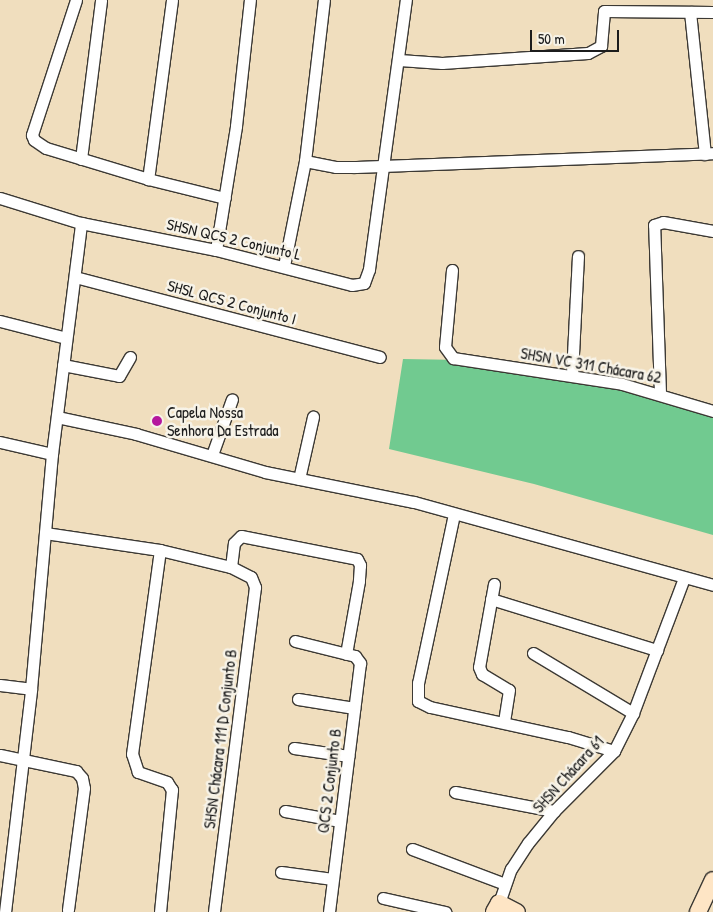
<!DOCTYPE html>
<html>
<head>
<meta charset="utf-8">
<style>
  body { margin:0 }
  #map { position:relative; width:713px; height:912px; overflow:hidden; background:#f0debe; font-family:"Patrick Hand",sans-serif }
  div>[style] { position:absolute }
  .green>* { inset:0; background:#71ca90 }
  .roads { filter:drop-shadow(1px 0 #3c3934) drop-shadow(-1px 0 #3c3934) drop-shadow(0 1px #3c3934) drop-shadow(0 -1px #3c3934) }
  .street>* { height:11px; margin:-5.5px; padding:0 5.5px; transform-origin:5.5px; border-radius:5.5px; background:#fff }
  .secondary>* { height:16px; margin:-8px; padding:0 8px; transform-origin:8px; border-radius:8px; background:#fee5c5 }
  .dots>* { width:14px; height:14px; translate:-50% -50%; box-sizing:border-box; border:2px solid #f7f3e8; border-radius:50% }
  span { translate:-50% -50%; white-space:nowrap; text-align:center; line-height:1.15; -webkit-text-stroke:5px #f7f3e8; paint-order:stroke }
  .street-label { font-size:16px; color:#1c1c1c }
  .poi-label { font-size:16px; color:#1c1c1c }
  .left { translate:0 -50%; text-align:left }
  .scale { position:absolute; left:530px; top:30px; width:89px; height:22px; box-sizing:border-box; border:2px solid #1c1c1c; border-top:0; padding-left:6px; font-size:15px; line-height:18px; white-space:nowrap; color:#1c1c1c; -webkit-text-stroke:4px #f7f3e8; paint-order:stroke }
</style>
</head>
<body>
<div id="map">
  <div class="green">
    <i style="clip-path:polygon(403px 359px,462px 360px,572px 374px,713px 411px,713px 535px,534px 484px,389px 449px)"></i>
  </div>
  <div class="roads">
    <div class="street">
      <i style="left:76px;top:0;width:142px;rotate:108.1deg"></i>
      <i style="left:32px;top:135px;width:5px;rotate:68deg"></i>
      <i style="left:34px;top:140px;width:14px;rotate:34deg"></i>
      <i style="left:46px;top:148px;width:107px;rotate:16.9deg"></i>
      <i style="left:172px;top:0;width:181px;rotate:97.6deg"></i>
      <i style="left:148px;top:179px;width:79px;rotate:13.9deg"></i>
      <i style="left:690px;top:12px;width:143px;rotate:84deg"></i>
      <i style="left:399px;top:60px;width:43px;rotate:4deg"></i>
      <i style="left:442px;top:63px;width:146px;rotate:-3.9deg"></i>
      <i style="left:588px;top:53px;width:15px;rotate:-28deg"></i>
      <i style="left:601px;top:46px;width:35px;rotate:-85deg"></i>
      <i style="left:604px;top:11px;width:109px;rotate:0.5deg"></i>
      <i style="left:81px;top:159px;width:160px;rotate:-82.8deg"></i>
      <i style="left:305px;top:161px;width:32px;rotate:11deg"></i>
      <i style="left:336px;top:167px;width:19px"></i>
      <i style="left:355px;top:167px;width:358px;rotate:-2.2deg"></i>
      <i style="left:0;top:198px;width:85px;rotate:17.2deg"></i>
      <i style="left:81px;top:223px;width:138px;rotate:11.3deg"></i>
      <i style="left:216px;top:250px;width:140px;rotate:14.4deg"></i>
      <i style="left:352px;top:285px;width:12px;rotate:-9deg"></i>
      <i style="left:364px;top:283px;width:15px;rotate:-70deg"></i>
      <i style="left:369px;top:269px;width:272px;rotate:-82.2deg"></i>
      <i style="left:216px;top:250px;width:126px;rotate:-80.8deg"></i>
      <i style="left:236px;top:126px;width:127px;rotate:-83.7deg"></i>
      <i style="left:284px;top:266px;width:107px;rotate:-78.7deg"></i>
      <i style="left:305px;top:161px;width:162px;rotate:-83.3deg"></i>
      <i style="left:452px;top:270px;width:77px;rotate:95.2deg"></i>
      <i style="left:445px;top:347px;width:14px;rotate:54deg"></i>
      <i style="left:453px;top:358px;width:171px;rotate:8.7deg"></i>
      <i style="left:622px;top:384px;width:95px;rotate:16.5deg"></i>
      <i style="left:75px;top:277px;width:315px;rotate:14.7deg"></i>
      <i style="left:0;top:321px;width:68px;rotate:14.4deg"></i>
      <i style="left:63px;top:365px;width:57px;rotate:11.1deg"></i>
      <i style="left:119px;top:376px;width:22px;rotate:-60deg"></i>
      <i style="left:572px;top:374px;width:118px;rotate:-87.1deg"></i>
      <i style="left:660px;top:393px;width:168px;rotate:-92deg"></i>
      <i style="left:654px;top:225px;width:9px;rotate:-18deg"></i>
      <i style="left:663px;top:222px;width:51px;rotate:10.2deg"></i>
      <i style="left:57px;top:417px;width:81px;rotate:12.1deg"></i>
      <i style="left:136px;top:434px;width:134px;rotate:16.4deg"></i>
      <i style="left:265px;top:472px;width:152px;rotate:11.4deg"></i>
      <i style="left:414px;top:502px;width:310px;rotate:15.5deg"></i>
      <i style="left:0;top:442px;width:53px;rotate:13deg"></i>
      <i style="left:212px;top:455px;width:59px;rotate:-70.3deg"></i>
      <i style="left:299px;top:479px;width:64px;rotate:-77.3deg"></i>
      <i style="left:454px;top:514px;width:173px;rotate:102deg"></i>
      <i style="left:418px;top:683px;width:18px;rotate:90deg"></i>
      <i style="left:418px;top:701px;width:13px;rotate:27deg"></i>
      <i style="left:430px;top:707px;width:141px;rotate:12.3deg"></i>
      <i style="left:568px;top:737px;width:48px;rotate:16.9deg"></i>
      <i style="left:45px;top:533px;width:116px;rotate:8.4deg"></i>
      <i style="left:160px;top:550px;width:73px;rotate:13.5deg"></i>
      <i style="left:231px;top:567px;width:22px;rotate:27deg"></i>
      <i style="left:251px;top:577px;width:11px;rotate:68deg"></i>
      <i style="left:255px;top:587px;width:328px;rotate:97.2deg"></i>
      <i style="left:231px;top:567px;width:24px;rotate:-83deg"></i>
      <i style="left:234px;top:543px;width:10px;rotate:-45deg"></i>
      <i style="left:241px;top:536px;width:118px;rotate:11.2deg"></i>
      <i style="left:357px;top:559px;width:7px;rotate:63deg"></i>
      <i style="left:360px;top:565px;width:16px;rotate:94deg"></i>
      <i style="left:359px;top:581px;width:74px;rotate:100.1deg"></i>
      <i style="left:494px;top:584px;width:84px;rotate:100.2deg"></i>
      <i style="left:479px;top:667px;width:8px;rotate:67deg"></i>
      <i style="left:482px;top:674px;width:31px;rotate:31deg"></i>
      <i style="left:509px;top:690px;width:32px;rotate:99deg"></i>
      <i style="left:491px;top:599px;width:174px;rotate:17.1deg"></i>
      <i style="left:295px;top:641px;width:62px;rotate:14deg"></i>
      <i style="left:355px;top:656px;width:9px;rotate:54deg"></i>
      <i style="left:360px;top:663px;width:251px;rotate:97.1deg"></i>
      <i style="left:533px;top:653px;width:117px;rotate:31deg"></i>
      <i style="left:0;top:685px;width:31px;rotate:7deg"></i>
      <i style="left:298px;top:699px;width:57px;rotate:9.1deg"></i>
      <i style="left:294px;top:748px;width:55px;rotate:8.4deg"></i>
      <i style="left:0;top:755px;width:78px;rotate:11.9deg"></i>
      <i style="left:76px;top:771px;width:9px;rotate:49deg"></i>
      <i style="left:82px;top:778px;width:10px;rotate:79deg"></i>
      <i style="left:84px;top:788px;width:123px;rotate:97.5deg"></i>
      <i style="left:455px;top:792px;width:101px;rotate:10.9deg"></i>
      <i style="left:285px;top:811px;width:56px;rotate:10.3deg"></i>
      <i style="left:412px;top:849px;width:99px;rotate:20.6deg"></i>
      <i style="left:281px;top:872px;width:52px;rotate:7.7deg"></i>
      <i style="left:383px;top:898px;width:64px;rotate:12.7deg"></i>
      <i style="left:499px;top:903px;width:36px;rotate:-71deg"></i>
      <i style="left:511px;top:869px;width:31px;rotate:-57deg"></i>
      <i style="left:528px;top:843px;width:41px;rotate:-50.9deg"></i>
      <i style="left:554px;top:811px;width:85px;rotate:-45deg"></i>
      <i style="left:614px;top:751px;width:42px;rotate:-63.4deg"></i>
      <i style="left:633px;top:713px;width:144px;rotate:-69.3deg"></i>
      <i style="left:5px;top:912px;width:225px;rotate:-83.3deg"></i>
      <i style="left:31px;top:689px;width:236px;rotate:-84.9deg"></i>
      <i style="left:52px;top:454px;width:233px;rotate:-82.8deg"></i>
      <i style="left:160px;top:912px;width:123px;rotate:-84.4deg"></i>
      <i style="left:172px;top:790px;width:9px;rotate:-122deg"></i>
      <i style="left:167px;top:782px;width:31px;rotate:-161deg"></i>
      <i style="left:138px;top:772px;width:19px;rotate:-108deg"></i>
      <i style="left:132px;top:754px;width:206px;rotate:-82.2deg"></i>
    </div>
    <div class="secondary">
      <i style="left:494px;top:912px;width:10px;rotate:-61deg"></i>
      <i style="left:499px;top:903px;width:20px;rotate:27deg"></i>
      <i style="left:698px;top:912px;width:35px;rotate:-65deg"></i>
    </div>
  </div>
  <div class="dots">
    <i style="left:157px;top:421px;background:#b5179e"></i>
  </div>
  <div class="street-label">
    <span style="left:234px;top:239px;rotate:13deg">SHSN QCS 2 Conjunto L</span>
    <span style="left:232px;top:302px;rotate:15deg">SHSL QCS 2 Conjunto I</span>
    <span style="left:591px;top:365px;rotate:10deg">SHSN VC 311 Chácara 62</span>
    <span style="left:220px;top:739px;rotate:-83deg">SHSN Chácara 111 D Conjunto B</span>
    <span style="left:568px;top:774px;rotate:-48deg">SHSN Chácara 61</span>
    <span style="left:329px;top:781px;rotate:-83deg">QCS 2 Conjunto B</span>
  </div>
  <div class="poi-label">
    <span class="left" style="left:167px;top:421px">Capela Nossa<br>Senhora Da Estrada</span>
  </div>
  <div class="scale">50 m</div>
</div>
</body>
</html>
